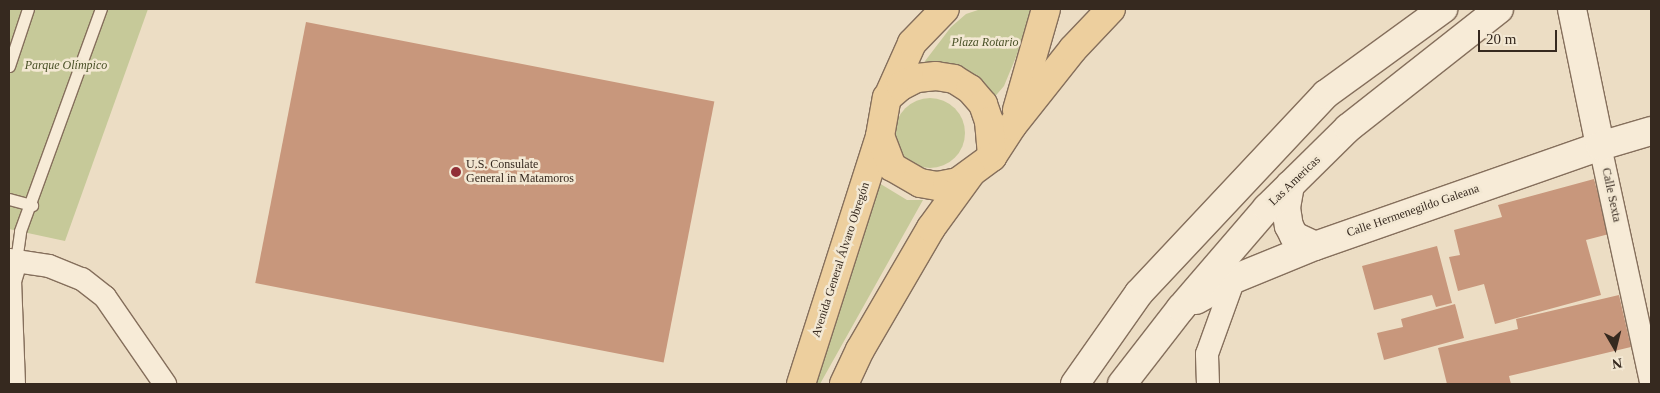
<!DOCTYPE html>
<html>
<head>
<meta charset="utf-8">
<style>
  body { margin:0 }
  #map { position:relative; width:1660px; height:393px; overflow:hidden; background:#ecddc4; font-family:"Times New Roman",serif }
  div>[style] { position:absolute }
  .green>* { inset:0; background:#c6c999 }
  .round { border-radius:50% }
  .building>* { inset:0; background:#c8977c; transform-origin:0 0 }
  .roads { filter:drop-shadow(1px 0 #856f5c) drop-shadow(-1px 0 #856f5c) drop-shadow(0 1px #856f5c) drop-shadow(0 -1px #856f5c) }
  .lane>* { height:11px; margin:-5.5px; padding:0 5.5px; transform-origin:5.5px; border-radius:5.5px; background:#f7ebd7 }
  .street>* { height:22px; margin:-11px; padding:0 11px; transform-origin:11px; border-radius:11px; background:#f7ebd7 }
  .secondary>* { height:28px; margin:-14px; padding:0 14px; transform-origin:14px; border-radius:14px; background:#f7ebd7 }
  .primary>* { height:28px; margin:-14px; padding:0 14px; transform-origin:14px; border-radius:14px; background:#edcf9e }
  .dots>* { width:14px; height:14px; translate:-50% -50%; box-sizing:border-box; border:2px solid #f3e8d3; border-radius:50% }
  span { translate:-50% -50%; white-space:nowrap; text-align:center; line-height:1.15; -webkit-text-stroke:5px #f3e8d3; paint-order:stroke }
  .park-label { font-size:12px; color:#495127; font-style:italic }
  .poi-label { font-size:12px; color:#36291f }
  .left { translate:0 -50%; text-align:left }
  .street-label { font-size:12px; color:#36291f }
  .frame { position:absolute; inset:0; border:10px solid #36291f; pointer-events:none }
  .north { position:absolute; left:1590px; top:323px; width:50px; height:50px; -webkit-text-stroke:4px #f3e8d3; paint-order:stroke; rotate:172deg; font-size:14px; font-weight:700; line-height:20px; text-align:center; color:#36291f }
  .north::after { content:''; display:block; margin:auto; width:18px; height:22px; background:#36291f; clip-path:polygon(50% 0,100% 100%,50% 72%,0 100%) }
  .scale { position:absolute; left:1478px; top:30px; width:79px; height:22px; box-sizing:border-box; border:2px solid #36291f; border-top:0; padding-left:6px; font-size:15px; line-height:18px; white-space:nowrap; color:#36291f; -webkit-text-stroke:4px #f3e8d3; paint-order:stroke }
</style>
</head>
<body>
<div id="map">
  <div class="green">
    <i style="clip-path:polygon(9px 9px,148px 9px,65px 241px,9px 229px)"></i>
    <i style="clip-path:polygon(981px 9px,1032px 9px,1016px 57px,1004px 86px,992px 100px,962px 68px,947px 63px,922px 65px,951px 27px,966px 14px)"></i>
    <i class="round" style="left:895px;top:98px;width:70px;height:70px"></i>
    <i style="clip-path:polygon(879px 183px,907px 200px,923px 200px,820px 384px,807px 384px)"></i>
  </div>
  <div class="building">
    <i style="left:306px;top:22px;width:416px;height:266px;rotate:11deg"></i>
    <i style="clip-path:polygon(1594px 179px,1609px 234px,1586px 240px,1601px 295px,1495px 324px,1484px 284px,1458px 291px,1449px 257px,1460px 255px,1454px 230px,1502px 217px,1498px 205px)"></i>
    <i style="clip-path:polygon(1437px 246px,1452px 303px,1436px 307px,1432px 295px,1374px 310px,1362px 266px)"></i>
    <i style="clip-path:polygon(1619px 295px,1631px 347px,1509px 376px,1511px 384px,1447px 384px,1438px 348px,1518px 329px,1516px 319px)"></i>
    <i style="clip-path:polygon(1455px 304px,1464px 338px,1384px 360px,1377px 333px,1403px 327px,1401px 319px)"></i>
  </div>
  <div class="roads">
    <div class="lane">
      <i style="left:9px;top:66px;width:60px;rotate:-71.6deg"></i>
      <i style="left:9px;top:199px;width:24px;rotate:15deg"></i>
      <i style="left:16px;top:261px;width:30px;rotate:-82deg"></i>
      <i style="left:20px;top:231px;width:236px;rotate:-70deg"></i>
    </div>
    <div class="street">
      <i style="left:1600px;top:146px;width:240px;rotate:77.8deg"></i>
      <i style="left:9px;top:260px;width:40px;rotate:8.5deg"></i>
      <i style="left:49px;top:266px;width:35px;rotate:22deg"></i>
      <i style="left:82px;top:279px;width:29px;rotate:38deg"></i>
      <i style="left:105px;top:297px;width:106px;rotate:55.4deg"></i>
      <i style="left:14px;top:384px;width:103px;rotate:-92.2deg"></i>
      <i style="left:10px;top:281px;width:21px;rotate:-73deg"></i>
      <i style="left:1208px;top:384px;width:30px;rotate:-92deg"></i>
      <i style="left:1207px;top:354px;width:80px;rotate:-70.2deg"></i>
    </div>
    <div class="secondary">
      <i style="left:1572px;top:9px;width:140px;rotate:78.4deg"></i>
      <i style="left:1290px;top:185px;width:23px;rotate:100deg"></i>
      <i style="left:1286px;top:208px;width:18px;rotate:81deg"></i>
      <i style="left:1289px;top:226px;width:11px;rotate:63deg"></i>
      <i style="left:1294px;top:236px;width:23px;rotate:25deg"></i>
      <i style="left:1196px;top:300px;width:43px;rotate:-28.9deg"></i>
      <i style="left:1234px;top:279px;width:87px;rotate:-22.2deg"></i>
      <i style="left:1315px;top:246px;width:302px;rotate:-19.3deg"></i>
      <i style="left:1600px;top:146px;width:53px;rotate:-16.4deg"></i>
      <i style="left:1075px;top:384px;width:111px;rotate:-54.9deg"></i>
      <i style="left:1139px;top:293px;width:273px;rotate:-46.8deg"></i>
      <i style="left:1326px;top:94px;width:145px;rotate:-36deg"></i>
      <i style="left:1122px;top:384px;width:96px;rotate:-52.2deg"></i>
      <i style="left:1181px;top:308px;width:132px;rotate:-49.3deg"></i>
      <i style="left:1267px;top:208px;width:114px;rotate:-44.6deg"></i>
      <i style="left:1348px;top:128px;width:192px;rotate:-38.2deg"></i>
    </div>
    <div class="primary">
      <i style="left:888px;top:97px;width:59px;rotate:-66deg"></i>
      <i style="left:912px;top:43px;width:47px;rotate:-45.9deg"></i>
      <i style="left:1017px;top:110px;width:105px;rotate:-74deg"></i>
      <i style="left:992px;top:157px;width:37px;rotate:-57deg"></i>
      <i style="left:1012px;top:126px;width:98px;rotate:-51.6deg"></i>
      <i style="left:1073px;top:49px;width:55px;rotate:-46.5deg"></i>
      <i style="left:801px;top:384px;width:260px;rotate:-72.3deg"></i>
      <i style="left:880px;top:136px;width:39px;rotate:-80deg"></i>
      <i style="left:887px;top:98px;width:18px;rotate:-41deg"></i>
      <i style="left:901px;top:86px;width:18px;rotate:-27deg"></i>
      <i style="left:917px;top:78px;width:19px;rotate:-6deg"></i>
      <i style="left:936px;top:76px;width:18px;rotate:9deg"></i>
      <i style="left:954px;top:79px;width:19px;rotate:32deg"></i>
      <i style="left:970px;top:89px;width:20px;rotate:49deg"></i>
      <i style="left:983px;top:104px;width:18px;rotate:71deg"></i>
      <i style="left:989px;top:121px;width:36px;rotate:85deg"></i>
      <i style="left:992px;top:157px;width:42px;rotate:143.7deg"></i>
      <i style="left:958px;top:182px;width:21px;rotate:169deg"></i>
      <i style="left:937px;top:186px;width:17px;rotate:-170deg"></i>
      <i style="left:920px;top:183px;width:32px;rotate:-150deg"></i>
      <i style="left:892px;top:167px;width:33px;rotate:-111deg"></i>
      <i style="left:844px;top:384px;width:38px;rotate:-65deg"></i>
      <i style="left:860px;top:350px;width:141px;rotate:-59.8deg"></i>
      <i style="left:931px;top:228px;width:68px;rotate:-54deg"></i>
    </div>
  </div>
  <div class="dots">
    <i style="left:456px;top:172px;background:#912f36"></i>
  </div>
  <div class="park-label">
    <span style="left:985px;top:43px">Plaza Rotario</span>
    <span style="left:66px;top:66px">Parque Olímpico</span>
  </div>
  <div class="poi-label">
    <span class="left" style="left:466px;top:172px">U.S. Consulate<br>General in Matamoros</span>
  </div>
  <div class="street-label">
    <span style="left:1295px;top:181px;rotate:-44deg">Las Americas</span>
    <span style="left:1611px;top:195px;rotate:78deg">Calle Sexta</span>
    <span style="left:1413px;top:211px;rotate:-19deg">Calle Hermenegildo Galeana</span>
    <span style="left:841px;top:260px;rotate:-72deg">Avenida General Álvaro Obregón</span>
  </div>
  <div class="frame"></div>
  <div class="north">N</div>
  <div class="scale">20 m</div>
</div>
</body>
</html>
